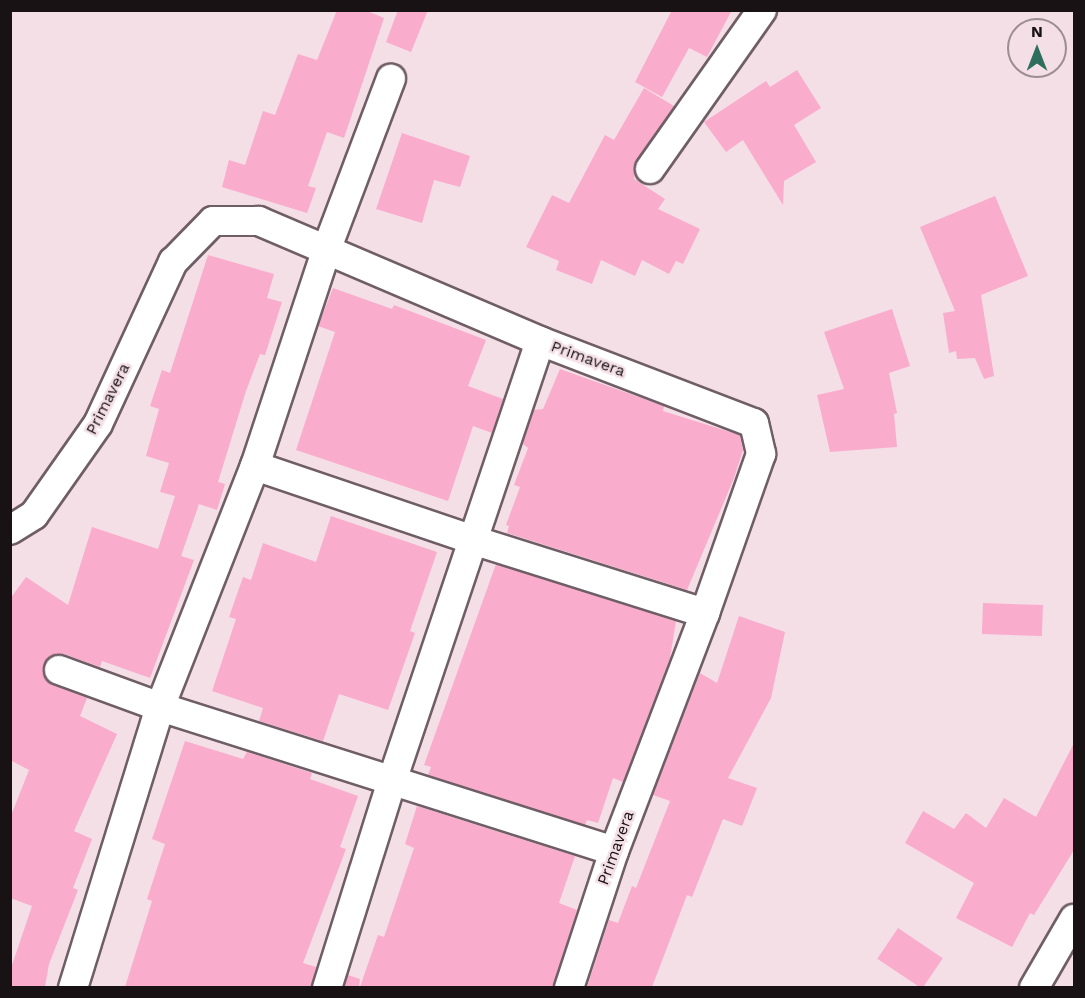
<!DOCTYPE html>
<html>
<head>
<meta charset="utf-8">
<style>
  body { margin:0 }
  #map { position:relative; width:1085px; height:998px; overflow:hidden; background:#f4dfe7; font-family:"Work Sans",sans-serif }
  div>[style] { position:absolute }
  .building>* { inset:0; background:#faaccd; transform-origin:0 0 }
  .roads { filter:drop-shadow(2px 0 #6f5e65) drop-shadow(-2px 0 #6f5e65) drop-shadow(0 2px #6f5e65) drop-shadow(0 -2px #6f5e65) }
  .street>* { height:28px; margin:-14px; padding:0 14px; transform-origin:14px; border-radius:14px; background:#fff }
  span { translate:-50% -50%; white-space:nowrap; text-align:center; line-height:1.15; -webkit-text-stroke:5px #f4dfe7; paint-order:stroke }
  .street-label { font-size:16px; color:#181214 }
  .frame { position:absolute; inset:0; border:12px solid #181214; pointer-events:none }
  .north { position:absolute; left:1007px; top:18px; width:60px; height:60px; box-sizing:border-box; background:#f4dfe7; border:2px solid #9c8d93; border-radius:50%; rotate:0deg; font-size:16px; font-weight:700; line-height:24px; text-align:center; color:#181214 }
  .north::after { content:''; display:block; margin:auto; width:21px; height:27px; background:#2e6e5c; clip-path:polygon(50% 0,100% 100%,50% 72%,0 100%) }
</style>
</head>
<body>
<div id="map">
  <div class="building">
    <i style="clip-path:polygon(337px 10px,365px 10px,384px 18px,344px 138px,327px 132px,308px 186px,316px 188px,307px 213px,222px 187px,229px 160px,245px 165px,263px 111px,275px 115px,298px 54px,317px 60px)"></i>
    <i style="clip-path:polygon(398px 10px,428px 10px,411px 52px,386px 42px)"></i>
    <i style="clip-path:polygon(672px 10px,732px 10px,707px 57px,689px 48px,662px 97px,635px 82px)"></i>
    <i style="clip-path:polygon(797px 70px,821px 108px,794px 125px,816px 162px,784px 181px,783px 205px,743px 140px,726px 152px,704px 122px,766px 81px,770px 87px)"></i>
    <i style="clip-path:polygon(644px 88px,674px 106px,637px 159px,634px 179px,665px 199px,658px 209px,700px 229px,683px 264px,676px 261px,669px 274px,642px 260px,635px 276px,601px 260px,592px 284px,556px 270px,559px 261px,526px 247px,552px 195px,569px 203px,605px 135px,614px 140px)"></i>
    <i style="clip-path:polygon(402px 133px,470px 156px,460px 187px,434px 180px,422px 223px,376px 209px)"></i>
    <i style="clip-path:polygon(995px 196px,1028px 276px,981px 295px,994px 376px,984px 379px,975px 358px,957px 359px,956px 351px,949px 353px,943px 313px,955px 311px,920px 227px)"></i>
    <i style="clip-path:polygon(208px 255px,274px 274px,267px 298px,282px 302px,265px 355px,260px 354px,246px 391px,218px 482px,225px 484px,217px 510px,199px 504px,181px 556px,194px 560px,150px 678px,102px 661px,100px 667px,64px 654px,49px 657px,44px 664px,47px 681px,87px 698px,80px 716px,117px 734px,74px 831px,92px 839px,73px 888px,78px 890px,49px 964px,45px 987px,10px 987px,10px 971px,32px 906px,10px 898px,10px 818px,29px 770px,10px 760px,10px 599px,26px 577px,68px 605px,92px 527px,158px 549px,175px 496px,160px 492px,169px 463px,146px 456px,159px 409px,150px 406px,162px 370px,170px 373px)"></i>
    <i style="clip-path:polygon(333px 288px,392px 309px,394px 305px,486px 340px,468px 386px,503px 399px,492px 433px,473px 426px,448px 501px,296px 450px,335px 332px,318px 326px)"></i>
    <i style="clip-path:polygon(892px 309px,910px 366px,889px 373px,897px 413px,894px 414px,897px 447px,830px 452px,817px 395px,844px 389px,824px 332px)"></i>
    <i style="clip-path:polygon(560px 369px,664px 406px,663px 411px,740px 435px,743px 450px,734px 478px,687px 590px,507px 533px,509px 526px,506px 525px,520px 487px,514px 485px,528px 448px,523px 444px,534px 410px,543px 409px)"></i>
    <i style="clip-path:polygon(331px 516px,437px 552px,410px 631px,415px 633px,388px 710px,339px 694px,323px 741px,259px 721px,263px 708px,212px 691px,236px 619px,229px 617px,243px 577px,251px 580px,263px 543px,316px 562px)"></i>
    <i style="clip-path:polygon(496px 564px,676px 621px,670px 658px,623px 782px,613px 778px,598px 823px,587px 820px,585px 825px,428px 775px,431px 767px,424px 765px)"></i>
    <i style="left:983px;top:603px;width:60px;height:31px;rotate:2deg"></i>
    <i style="clip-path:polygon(739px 616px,785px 632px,771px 698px,728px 778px,757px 788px,742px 826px,723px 819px,692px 897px,687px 895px,652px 987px,587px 987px,609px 920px,618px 923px,632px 886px,636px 888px,670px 801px,653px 795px,700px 673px,717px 683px)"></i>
    <i style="clip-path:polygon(185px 741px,243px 759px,247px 752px,312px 773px,310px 779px,358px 796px,340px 847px,346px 849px,303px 963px,316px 967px,311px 987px,125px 987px,152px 901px,147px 899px,165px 844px,152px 839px)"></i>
    <i style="clip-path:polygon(1074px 743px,1074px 850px,1034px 915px,1030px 913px,1012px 947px,956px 918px,974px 883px,905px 843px,923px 811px,954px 829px,966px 813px,986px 828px,1004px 798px,1036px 817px)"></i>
    <i style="clip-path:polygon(417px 806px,575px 856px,559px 903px,577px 910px,553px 987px,360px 987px,378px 935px,384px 937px,414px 848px,405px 844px)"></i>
    <i style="left:898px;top:928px;width:54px;height:37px;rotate:34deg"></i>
    <i style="clip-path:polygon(348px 975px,360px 979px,359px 987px,344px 987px)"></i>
  </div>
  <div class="roads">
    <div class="street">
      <i style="left:650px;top:169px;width:194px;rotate:-54.8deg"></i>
      <i style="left:255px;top:466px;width:233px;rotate:18.7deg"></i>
      <i style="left:476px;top:541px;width:240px;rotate:17.5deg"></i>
      <i style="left:10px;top:530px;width:28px;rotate:-32deg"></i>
      <i style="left:34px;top:515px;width:111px;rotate:-54.9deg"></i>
      <i style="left:98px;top:424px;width:179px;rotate:-65.2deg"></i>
      <i style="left:173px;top:262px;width:57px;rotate:-45.7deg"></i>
      <i style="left:213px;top:221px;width:46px"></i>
      <i style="left:259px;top:221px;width:306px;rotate:23.1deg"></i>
      <i style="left:540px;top:341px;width:229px;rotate:21deg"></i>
      <i style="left:754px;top:423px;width:32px;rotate:77deg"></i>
      <i style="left:761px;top:454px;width:169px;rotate:109.4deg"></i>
      <i style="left:705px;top:613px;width:255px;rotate:110.9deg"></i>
      <i style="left:614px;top:851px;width:144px;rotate:108.2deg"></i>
      <i style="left:59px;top:670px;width:108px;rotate:20.1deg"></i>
      <i style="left:160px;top:707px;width:476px;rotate:17.6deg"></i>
      <i style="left:73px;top:988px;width:294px;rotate:-72.8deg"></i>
      <i style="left:160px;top:707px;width:259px;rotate:-68.5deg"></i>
      <i style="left:255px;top:466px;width:230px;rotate:-71.7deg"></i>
      <i style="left:327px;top:248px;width:181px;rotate:-69.3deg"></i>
      <i style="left:327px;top:988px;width:217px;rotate:-72.6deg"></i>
      <i style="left:392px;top:781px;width:464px;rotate:-71.4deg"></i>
      <i style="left:1034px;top:988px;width:80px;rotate:-59.9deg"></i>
    </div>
  </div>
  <div class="street-label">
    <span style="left:588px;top:359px;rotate:20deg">Primavera</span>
    <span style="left:108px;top:399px;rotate:-63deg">Primavera</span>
    <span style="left:616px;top:848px;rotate:-70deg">Primavera</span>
  </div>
  <div class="frame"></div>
  <div class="north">N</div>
</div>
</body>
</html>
